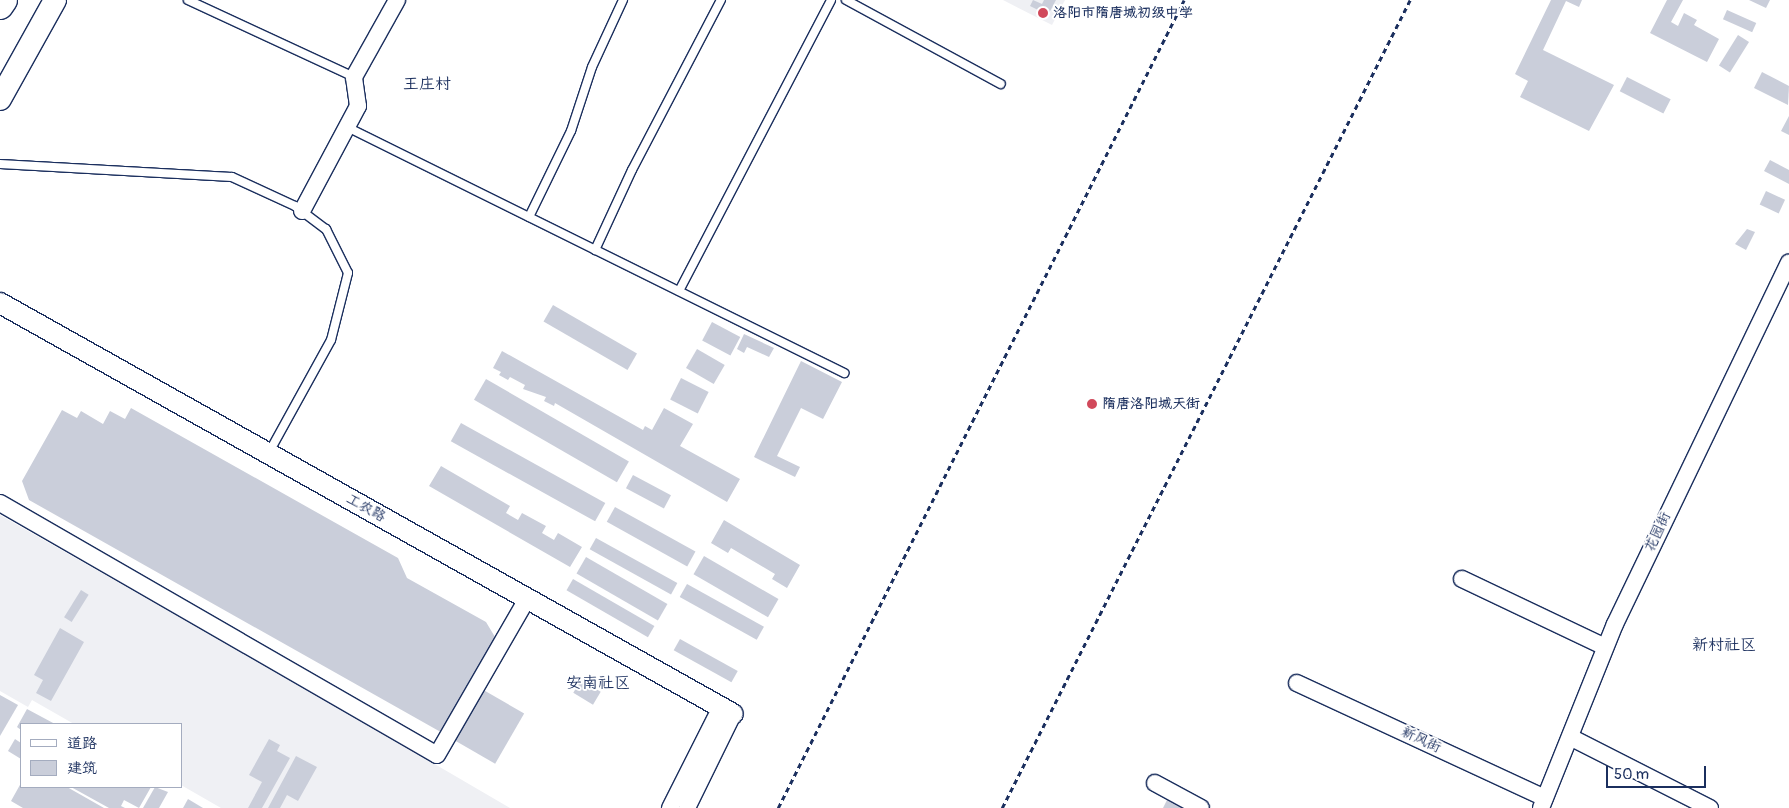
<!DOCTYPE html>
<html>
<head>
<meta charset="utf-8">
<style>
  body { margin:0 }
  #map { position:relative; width:1789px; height:808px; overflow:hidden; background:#fff; font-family:Pangolin,"LXGW WenKai TC",sans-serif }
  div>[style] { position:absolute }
  .built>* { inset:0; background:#eff0f4 }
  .building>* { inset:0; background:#caceda; transform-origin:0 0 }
  .path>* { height:2.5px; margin-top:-1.25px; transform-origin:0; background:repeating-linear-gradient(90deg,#1b2f5e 0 5px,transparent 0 9px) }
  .roads { filter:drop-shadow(1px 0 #1b2f5e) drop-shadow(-1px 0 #1b2f5e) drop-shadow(0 1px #1b2f5e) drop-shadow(0 -1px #1b2f5e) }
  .service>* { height:8px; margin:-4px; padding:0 4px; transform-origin:4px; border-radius:4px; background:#fff }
  .minor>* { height:16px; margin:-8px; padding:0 8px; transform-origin:8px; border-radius:8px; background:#fff }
  .tertiary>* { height:20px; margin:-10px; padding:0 10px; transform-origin:10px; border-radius:10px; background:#fff }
  .secondary>* { height:22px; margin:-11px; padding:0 11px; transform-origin:11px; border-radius:11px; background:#fff }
  .trunk>* { height:26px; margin:-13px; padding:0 13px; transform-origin:13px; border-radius:13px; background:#fff }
  .dots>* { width:14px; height:14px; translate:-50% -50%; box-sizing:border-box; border:2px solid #fff; border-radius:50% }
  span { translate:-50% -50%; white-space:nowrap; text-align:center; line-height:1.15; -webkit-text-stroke:4px #fff; paint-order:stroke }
  .poi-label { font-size:14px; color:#1b2f5e; font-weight:700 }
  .left { translate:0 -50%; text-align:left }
  .street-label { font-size:14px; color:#1b2f5e }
  .quarter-label { font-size:16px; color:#1b2f5e }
  .legend { position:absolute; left:20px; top:723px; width:162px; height:65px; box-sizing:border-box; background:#fff; border:1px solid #a4acbf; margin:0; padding:6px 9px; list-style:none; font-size:15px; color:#1b2f5e }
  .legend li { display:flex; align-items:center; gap:10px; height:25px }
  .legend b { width:25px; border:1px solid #a4acbf }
  .scale { position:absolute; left:1606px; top:766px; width:100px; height:22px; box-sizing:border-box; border:2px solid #1b2f5e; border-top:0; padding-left:6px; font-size:15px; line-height:18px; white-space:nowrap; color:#1b2f5e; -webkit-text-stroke:4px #fff; paint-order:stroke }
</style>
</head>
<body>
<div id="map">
  <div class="built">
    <i style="clip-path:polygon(1003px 0,1065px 0,1052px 25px)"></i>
    <i style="clip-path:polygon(0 515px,325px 700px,510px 808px,221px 808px,181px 785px,181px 724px,74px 724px,32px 700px,28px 707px,0 691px)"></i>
  </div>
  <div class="building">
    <i style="clip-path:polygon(1033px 0,1042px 4px,1044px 0,1056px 0,1048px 15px,1030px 6px)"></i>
    <i style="clip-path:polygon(1551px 0,1582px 0,1579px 7px,1566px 1px,1543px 50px,1614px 85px,1589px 131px,1520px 97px,1528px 81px,1515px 74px)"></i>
    <i style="clip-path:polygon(1667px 0,1683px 0,1671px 22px,1678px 26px,1684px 13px,1697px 20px,1694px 25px,1719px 39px,1707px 62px,1650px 33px)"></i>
    <i style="clip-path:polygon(1749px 0,1770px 0,1766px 8px)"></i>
    <i style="left:1727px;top:10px;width:32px;height:10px;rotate:24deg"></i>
    <i style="left:1738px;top:35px;width:13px;height:36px;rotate:32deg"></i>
    <i style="clip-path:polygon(1762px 72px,1789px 86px,1788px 105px,1754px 88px)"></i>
    <i style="left:1627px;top:77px;width:49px;height:16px;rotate:27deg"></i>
    <i style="clip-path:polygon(1789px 116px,1789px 135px,1781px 131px)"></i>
    <i style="clip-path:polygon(1770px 160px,1789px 170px,1789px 184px,1764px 171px)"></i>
    <i style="left:1766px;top:191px;width:21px;height:15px;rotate:25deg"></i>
    <i style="clip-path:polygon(1747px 229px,1755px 232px,1746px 250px,1735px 244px)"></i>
    <i style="left:553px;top:305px;width:97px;height:19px;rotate:30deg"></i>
    <i style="left:712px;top:322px;width:32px;height:21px;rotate:28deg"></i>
    <i style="clip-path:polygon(744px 334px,774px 348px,769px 357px,747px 347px,744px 353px,737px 349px)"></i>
    <i style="left:697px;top:349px;width:32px;height:22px;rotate:30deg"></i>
    <i style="clip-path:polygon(502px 351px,643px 430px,645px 426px,652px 430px,664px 408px,693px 424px,680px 446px,740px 479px,727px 502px,555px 403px,554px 406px,544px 401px,546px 397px,523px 389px,525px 385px,510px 377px,508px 380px,499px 375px,501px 372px,493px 368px)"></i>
    <i style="clip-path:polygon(801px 361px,842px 382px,823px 419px,801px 408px,777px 456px,800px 467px,795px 477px,754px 457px)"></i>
    <i style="left:681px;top:378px;width:31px;height:24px;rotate:27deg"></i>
    <i style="left:486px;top:379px;width:165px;height:24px;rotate:30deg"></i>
    <i style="clip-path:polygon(131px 408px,398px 558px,407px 578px,486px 622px,498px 642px,446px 735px,29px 500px,22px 481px,62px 410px,77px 418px,81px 411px,103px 424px,110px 411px,125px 419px)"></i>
    <i style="left:461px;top:423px;width:165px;height:21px;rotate:29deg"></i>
    <i style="clip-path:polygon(441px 466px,510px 506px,506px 513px,518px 520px,522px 513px,546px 526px,542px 533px,554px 540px,558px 533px,582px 547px,570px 567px,429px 486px)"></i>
    <i style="left:633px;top:475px;width:43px;height:15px;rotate:28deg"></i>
    <i style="left:615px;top:507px;width:92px;height:17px;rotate:29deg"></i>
    <i style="clip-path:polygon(724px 520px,800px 565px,787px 588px,772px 579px,775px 574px,731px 548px,728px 553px,711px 543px)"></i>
    <i style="left:596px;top:538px;width:93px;height:13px;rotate:29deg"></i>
    <i style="left:704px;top:556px;width:86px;height:21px;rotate:30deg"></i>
    <i style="left:586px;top:557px;width:94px;height:19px;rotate:30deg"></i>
    <i style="left:573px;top:579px;width:94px;height:13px;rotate:30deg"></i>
    <i style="left:687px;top:584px;width:88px;height:15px;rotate:29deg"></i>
    <i style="left:81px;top:590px;width:9px;height:32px;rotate:32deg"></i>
    <i style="clip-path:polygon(60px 628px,84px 642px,51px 701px,36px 693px,43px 680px,34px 675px)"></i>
    <i style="left:680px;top:639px;width:66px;height:13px;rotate:29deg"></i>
    <i style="left:581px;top:680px;width:23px;height:15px;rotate:31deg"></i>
    <i style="left:480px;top:688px;width:51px;height:58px;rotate:30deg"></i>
    <i style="clip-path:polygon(0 695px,18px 705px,0 736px)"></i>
    <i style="clip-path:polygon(27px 709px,55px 724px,21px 724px,21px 730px,17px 727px)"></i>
    <i style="clip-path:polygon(15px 739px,21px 743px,21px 759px,8px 751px)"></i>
    <i style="clip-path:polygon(269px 739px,280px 745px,277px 751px,290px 758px,262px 808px,248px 808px,262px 782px,249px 775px)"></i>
    <i style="clip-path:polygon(296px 756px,317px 767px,298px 801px,287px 795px,280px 808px,268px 808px)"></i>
    <i style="clip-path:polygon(21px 783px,21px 787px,67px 787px,104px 808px,23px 808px,11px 801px)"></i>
    <i style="clip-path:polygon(71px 787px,151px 787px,139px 808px,124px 800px,121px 806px,125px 808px,109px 808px)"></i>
    <i style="clip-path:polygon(155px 787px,168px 792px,159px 808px,143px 808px)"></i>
    <i style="clip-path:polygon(1168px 798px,1186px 808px,1163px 808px)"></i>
    <i style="clip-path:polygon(188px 799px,203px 808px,183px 808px)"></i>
  </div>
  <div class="path">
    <i style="left:778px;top:808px;width:904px;rotate:-63.32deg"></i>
    <i style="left:1002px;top:808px;width:905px;rotate:-63.21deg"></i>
  </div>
  <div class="roads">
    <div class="service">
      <i style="left:188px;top:0;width:183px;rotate:24.9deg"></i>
      <i style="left:846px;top:0;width:176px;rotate:28.5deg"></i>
      <i style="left:347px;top:127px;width:555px;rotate:26.33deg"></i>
      <i style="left:0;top:164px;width:232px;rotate:3.2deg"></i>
      <i style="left:232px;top:177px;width:69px;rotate:24.7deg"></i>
      <i style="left:295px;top:206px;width:39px;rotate:37deg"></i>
      <i style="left:326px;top:229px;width:49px;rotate:63.4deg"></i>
      <i style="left:348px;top:273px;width:69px;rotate:104.2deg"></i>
      <i style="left:331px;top:340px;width:130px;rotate:118.9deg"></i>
      <i style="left:529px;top:217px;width:96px;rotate:-64deg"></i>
      <i style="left:571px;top:131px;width:67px;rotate:-71.8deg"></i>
      <i style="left:592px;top:67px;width:74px;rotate:-65.2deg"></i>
      <i style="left:595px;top:250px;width:88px;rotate:-65.2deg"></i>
      <i style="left:632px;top:170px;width:192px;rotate:-62.4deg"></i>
      <i style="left:679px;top:291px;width:328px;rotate:-62.4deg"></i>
    </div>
    <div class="minor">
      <i style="left:302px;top:211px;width:119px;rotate:-61.9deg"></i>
      <i style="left:358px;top:106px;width:29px;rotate:-98deg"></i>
      <i style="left:354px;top:77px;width:88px;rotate:-60.8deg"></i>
      <i style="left:0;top:503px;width:504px;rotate:29.97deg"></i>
      <i style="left:437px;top:755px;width:180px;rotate:-60deg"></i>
      <i style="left:1462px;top:579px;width:158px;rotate:25.4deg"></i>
      <i style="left:1297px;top:683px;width:273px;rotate:24.9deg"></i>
      <i style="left:1570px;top:737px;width:157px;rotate:26.9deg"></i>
      <i style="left:1155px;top:783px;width:52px;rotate:28.5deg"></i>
      <i style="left:670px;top:808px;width:113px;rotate:-63.2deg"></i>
      <i style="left:687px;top:808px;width:105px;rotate:-63.9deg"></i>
      <i style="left:1541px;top:808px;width:198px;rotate:-68.1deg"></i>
      <i style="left:1615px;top:624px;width:401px;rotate:-64.3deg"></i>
    </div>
    <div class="tertiary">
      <i style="left:0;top:303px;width:840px;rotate:29.28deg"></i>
    </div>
    <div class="secondary">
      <i style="left:0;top:99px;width:113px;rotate:-60.9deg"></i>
    </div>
    <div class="trunk">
      <i style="left:0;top:6px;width:7px;rotate:-56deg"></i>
    </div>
  </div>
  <div class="dots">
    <i style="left:1043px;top:13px;background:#d1495b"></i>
    <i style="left:1092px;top:404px;background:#d1495b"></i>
  </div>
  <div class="poi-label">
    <span class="left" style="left:1053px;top:13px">洛阳市隋唐城初级中学</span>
    <span class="left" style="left:1102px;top:404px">隋唐洛阳城天街</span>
  </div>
  <div class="street-label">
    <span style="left:366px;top:508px;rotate:29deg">工农路</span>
    <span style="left:1658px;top:532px;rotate:-65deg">花园街</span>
    <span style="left:1421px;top:740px;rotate:25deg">新风街</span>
  </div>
  <div class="quarter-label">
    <span style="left:427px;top:84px">王庄村</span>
    <span style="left:1724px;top:645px">新村社区</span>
    <span style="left:598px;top:683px">安南社区</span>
  </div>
  <ul class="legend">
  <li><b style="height:6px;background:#fff"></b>道路</li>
  <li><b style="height:14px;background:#caceda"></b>建筑</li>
  </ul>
  <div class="scale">50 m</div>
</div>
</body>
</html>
